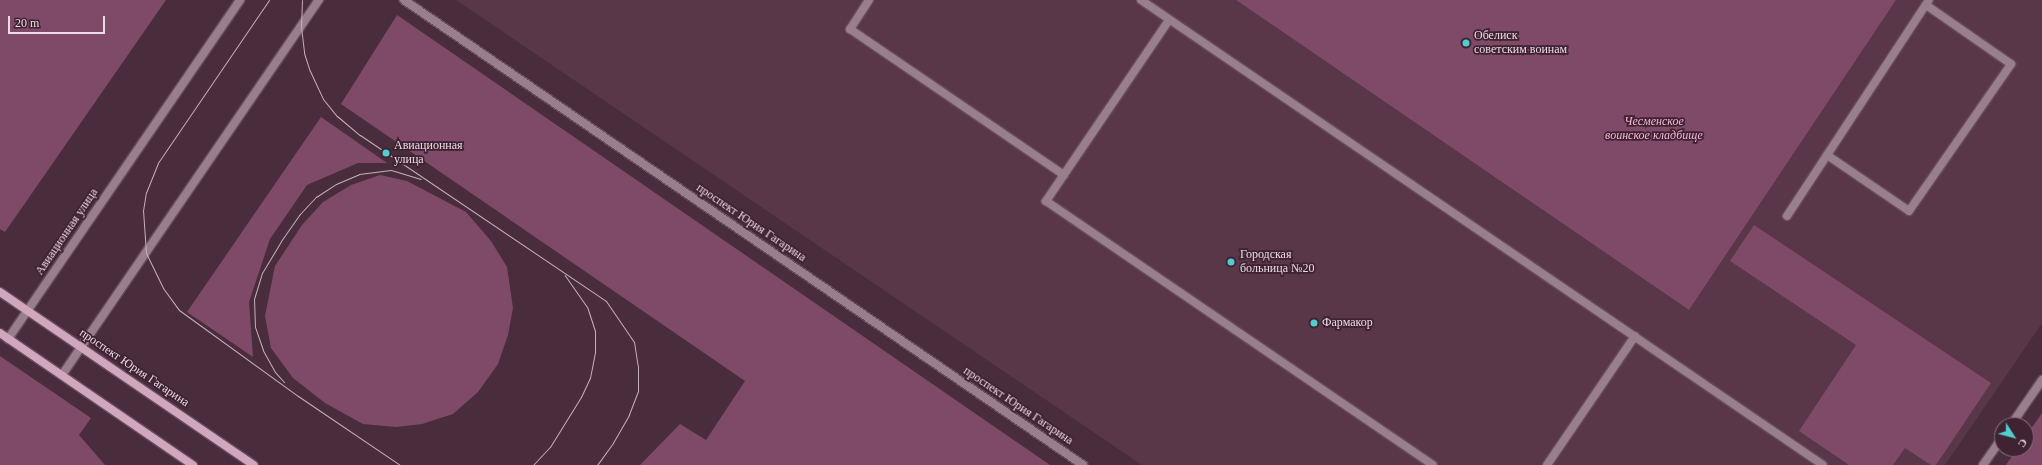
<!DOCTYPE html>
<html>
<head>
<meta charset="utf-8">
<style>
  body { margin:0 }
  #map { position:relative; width:2042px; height:465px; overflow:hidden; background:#4a2d3d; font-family:"Times New Roman",serif }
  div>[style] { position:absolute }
  .built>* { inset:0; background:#593749 }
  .green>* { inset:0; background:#7e4a67 }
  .roads { filter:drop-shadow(1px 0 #684c5b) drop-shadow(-1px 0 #684c5b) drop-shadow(0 1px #684c5b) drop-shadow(0 -1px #684c5b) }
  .service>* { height:8px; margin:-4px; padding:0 4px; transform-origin:4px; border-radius:4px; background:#997f8c }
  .minor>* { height:8px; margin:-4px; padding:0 4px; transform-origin:4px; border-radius:4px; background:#997f8c }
  .secondary>* { height:8px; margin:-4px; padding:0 4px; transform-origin:4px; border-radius:4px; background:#d0a7bc }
  .tram>* { height:1px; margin:-0.5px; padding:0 0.5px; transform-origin:0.5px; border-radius:0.5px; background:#c6b0bb }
  .dots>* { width:11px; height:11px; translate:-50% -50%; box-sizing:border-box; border:2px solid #3f2333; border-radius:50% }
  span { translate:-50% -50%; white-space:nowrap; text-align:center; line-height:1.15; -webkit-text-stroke:3.5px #3f2333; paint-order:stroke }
  .poi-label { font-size:12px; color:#eedae4 }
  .left { translate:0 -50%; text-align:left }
  .park-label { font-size:12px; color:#f9b5d9; font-style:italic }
  .street-label { font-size:12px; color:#eedae4 }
  .north { position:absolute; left:1994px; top:417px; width:40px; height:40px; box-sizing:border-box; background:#3f2333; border:1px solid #856c7a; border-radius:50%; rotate:126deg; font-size:11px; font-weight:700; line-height:16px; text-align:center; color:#eedae4 }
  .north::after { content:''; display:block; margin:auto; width:14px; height:18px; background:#52cdce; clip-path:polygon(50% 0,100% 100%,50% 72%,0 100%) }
  .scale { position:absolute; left:8px; top:16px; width:97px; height:18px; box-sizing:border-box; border:2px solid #eedae4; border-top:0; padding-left:5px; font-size:12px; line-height:14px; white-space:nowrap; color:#eedae4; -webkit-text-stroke:3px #3f2333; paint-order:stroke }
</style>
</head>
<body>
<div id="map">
  <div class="built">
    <i style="clip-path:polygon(456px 0,1236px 0,1689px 310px,1896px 0,2042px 0,2042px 323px,1945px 465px,1142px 465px)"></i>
  </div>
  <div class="green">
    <i style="clip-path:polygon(0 0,166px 0,5px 232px,0 229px)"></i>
    <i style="clip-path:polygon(1236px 0,1896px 0,1689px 310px)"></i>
    <i style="clip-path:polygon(397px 15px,1050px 465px,640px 465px,680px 424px,706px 440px,745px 381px,341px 104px)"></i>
    <i style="clip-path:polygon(321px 117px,387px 163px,358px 163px,307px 185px,270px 239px,249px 302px,253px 357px,187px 312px)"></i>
    <i style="clip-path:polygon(380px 175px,407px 181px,466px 212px,491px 241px,507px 267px,513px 308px,508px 335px,498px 364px,478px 392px,453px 414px,422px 424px,396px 427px,363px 424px,325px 403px,293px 378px,271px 348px,265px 316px,275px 266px,302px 225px,323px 202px,351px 185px)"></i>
    <i style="clip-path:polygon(1754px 225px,1991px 383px,1936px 465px,1931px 465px,1905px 448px,1893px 465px,1849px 465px,1799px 431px,1856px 345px,1730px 261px)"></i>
    <i style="clip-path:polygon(0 356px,91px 418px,79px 435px,105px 465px,0 465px)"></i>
    <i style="clip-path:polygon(2042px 413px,2042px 465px,2006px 465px,2017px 449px,2026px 449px,2026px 436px)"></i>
  </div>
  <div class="roads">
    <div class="service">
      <i style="left:869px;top:0;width:35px;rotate:123deg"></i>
      <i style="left:850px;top:29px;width:259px;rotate:34.3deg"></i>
      <i style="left:1141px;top:0;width:825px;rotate:34.29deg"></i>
      <i style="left:1169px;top:20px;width:219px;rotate:124.2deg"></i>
      <i style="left:1046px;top:201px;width:468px;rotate:34.3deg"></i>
      <i style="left:1827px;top:155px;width:99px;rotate:34.3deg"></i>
      <i style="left:1909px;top:211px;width:179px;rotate:-55.2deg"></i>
      <i style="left:2011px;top:64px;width:103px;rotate:-145.2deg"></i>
      <i style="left:1787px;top:216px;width:258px;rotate:-56.7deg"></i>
      <i style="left:1547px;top:465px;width:156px;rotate:-55.7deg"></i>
    </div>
    <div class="minor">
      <i style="left:404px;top:0;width:823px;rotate:34.4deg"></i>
      <i style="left:8px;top:339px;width:411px;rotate:-55.6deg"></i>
      <i style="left:62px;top:375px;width:455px;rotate:-55.6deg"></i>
      <i style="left:2011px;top:425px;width:55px;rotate:-55.4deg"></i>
      <i style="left:1983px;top:465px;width:33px;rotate:-55deg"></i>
    </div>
    <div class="secondary">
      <i style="left:0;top:292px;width:307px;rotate:34.3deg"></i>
      <i style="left:0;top:333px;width:234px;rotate:34.4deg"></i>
    </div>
  </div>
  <div class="tram">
    <i style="left:269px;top:0;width:197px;rotate:124.3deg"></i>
    <i style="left:158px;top:163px;width:31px;rotate:112deg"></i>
    <i style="left:146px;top:192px;width:18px;rotate:99deg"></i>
    <i style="left:143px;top:210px;width:43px;rotate:86deg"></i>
    <i style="left:146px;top:253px;width:39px;rotate:64deg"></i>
    <i style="left:163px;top:288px;width:27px;rotate:54deg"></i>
    <i style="left:179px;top:310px;width:147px;rotate:35.9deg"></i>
    <i style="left:298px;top:396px;width:123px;rotate:34.1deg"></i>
    <i style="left:302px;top:0;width:27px;rotate:92deg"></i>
    <i style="left:301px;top:27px;width:26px;rotate:83deg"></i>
    <i style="left:304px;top:53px;width:19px;rotate:72deg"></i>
    <i style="left:310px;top:71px;width:31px;rotate:65deg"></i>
    <i style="left:323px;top:99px;width:22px;rotate:51deg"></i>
    <i style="left:337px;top:116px;width:30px;rotate:40deg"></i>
    <i style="left:360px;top:135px;width:297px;rotate:34deg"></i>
    <i style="left:606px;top:301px;width:50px;rotate:55.7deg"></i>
    <i style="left:634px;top:342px;width:24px;rotate:81deg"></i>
    <i style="left:638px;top:366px;width:25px;rotate:90deg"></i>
    <i style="left:638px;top:391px;width:26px;rotate:111deg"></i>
    <i style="left:629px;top:415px;width:32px;rotate:120deg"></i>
    <i style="left:613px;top:443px;width:27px;rotate:126deg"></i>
    <i style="left:284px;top:382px;width:13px;rotate:-132deg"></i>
    <i style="left:275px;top:372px;width:25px;rotate:-119deg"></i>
    <i style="left:263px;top:350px;width:24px;rotate:-109deg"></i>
    <i style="left:255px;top:327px;width:28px;rotate:-92deg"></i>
    <i style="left:254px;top:299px;width:27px;rotate:-73deg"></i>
    <i style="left:262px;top:273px;width:37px;rotate:-59deg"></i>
    <i style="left:281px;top:241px;width:32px;rotate:-55deg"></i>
    <i style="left:299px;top:215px;width:25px;rotate:-47deg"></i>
    <i style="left:316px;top:197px;width:24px;rotate:-33deg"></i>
    <i style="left:336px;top:184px;width:25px;rotate:-23deg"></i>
    <i style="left:359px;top:174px;width:32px;rotate:-7deg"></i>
    <i style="left:391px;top:170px;width:31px;rotate:17deg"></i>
    <i style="left:533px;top:465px;width:25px;rotate:-47deg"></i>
    <i style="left:550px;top:447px;width:59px;rotate:-58.2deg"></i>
    <i style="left:581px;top:397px;width:21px;rotate:-65deg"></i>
    <i style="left:590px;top:378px;width:25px;rotate:-79deg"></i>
    <i style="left:595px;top:353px;width:22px;rotate:-90deg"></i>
    <i style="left:595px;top:331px;width:25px;rotate:-108deg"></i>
    <i style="left:587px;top:307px;width:39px;rotate:-125deg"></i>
  </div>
  <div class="dots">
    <i style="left:1466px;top:43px;background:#52cdce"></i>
    <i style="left:386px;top:153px;background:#52cdce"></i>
    <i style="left:1231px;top:262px;background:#52cdce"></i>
    <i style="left:1314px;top:323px;background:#52cdce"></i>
  </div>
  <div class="poi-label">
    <span class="left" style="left:1474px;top:43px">Обелиск<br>советским воинам</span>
    <span class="left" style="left:394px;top:153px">Авиационная<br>улица</span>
    <span class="left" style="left:1240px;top:262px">Городская<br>больница №20</span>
    <span class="left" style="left:1322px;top:323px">Фармакор</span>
  </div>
  <div class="park-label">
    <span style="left:1654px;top:129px">Чесменское<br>воинское кладбище</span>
  </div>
  <div class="street-label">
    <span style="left:751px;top:223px;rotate:34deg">проспект Юрия Гагарина</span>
    <span style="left:67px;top:232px;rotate:-56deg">Авиационная улица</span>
    <span style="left:134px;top:368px;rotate:34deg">проспект Юрия Гагарина</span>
    <span style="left:1018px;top:406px;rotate:34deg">проспект Юрия Гагарина</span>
  </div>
  <div class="north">С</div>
  <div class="scale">20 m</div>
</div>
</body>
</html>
